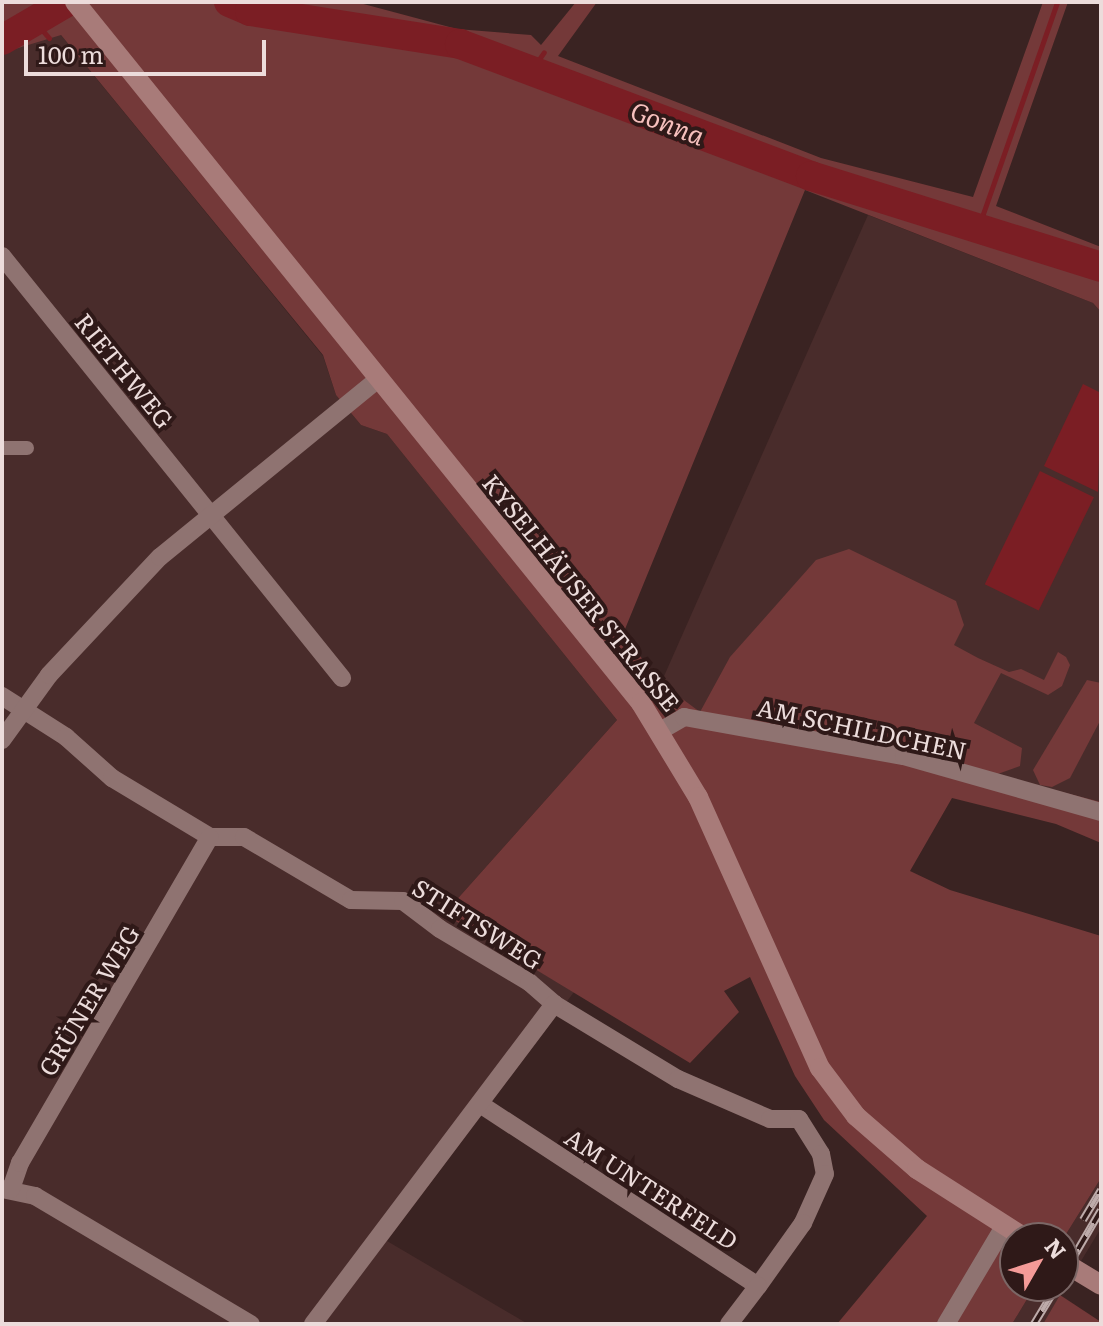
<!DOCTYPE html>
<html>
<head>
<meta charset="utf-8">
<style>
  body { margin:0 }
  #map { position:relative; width:1103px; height:1326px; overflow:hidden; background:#3a2322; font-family:Literata,serif }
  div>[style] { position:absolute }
  .built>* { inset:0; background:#492c2b }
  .green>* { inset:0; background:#743939 }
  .water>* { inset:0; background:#7b1e24; transform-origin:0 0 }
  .stream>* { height:5px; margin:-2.5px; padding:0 2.5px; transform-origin:2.5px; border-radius:2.5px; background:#7b1e24 }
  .river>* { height:30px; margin:-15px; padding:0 15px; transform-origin:15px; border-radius:15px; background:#7b1e24 }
  .pedestrian>* { height:14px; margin:-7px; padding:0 7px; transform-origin:7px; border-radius:7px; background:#8f7371 }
  .minor>* { height:18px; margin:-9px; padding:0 9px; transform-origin:9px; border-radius:9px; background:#8f7371 }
  .secondary>* { height:20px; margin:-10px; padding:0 10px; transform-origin:10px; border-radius:10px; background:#a87b79 }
  .rail>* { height:8px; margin-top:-4px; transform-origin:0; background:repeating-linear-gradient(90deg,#2f1918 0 15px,#bdabaa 0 30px); box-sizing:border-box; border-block:2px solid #bdabaa }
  span { translate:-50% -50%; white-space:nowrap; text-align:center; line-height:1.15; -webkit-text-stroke:8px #2f1918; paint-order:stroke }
  .street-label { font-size:24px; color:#ecdcdb }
  .water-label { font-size:26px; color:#f6c0bd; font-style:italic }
  .frame { position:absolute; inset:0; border:4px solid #ecdcdb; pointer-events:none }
  .north { position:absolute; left:999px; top:1222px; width:80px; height:80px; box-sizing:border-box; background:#2f1918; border:2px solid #7b6766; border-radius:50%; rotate:51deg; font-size:22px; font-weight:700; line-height:32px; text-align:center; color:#ecdcdb }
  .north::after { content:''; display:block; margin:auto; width:28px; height:36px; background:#f59b98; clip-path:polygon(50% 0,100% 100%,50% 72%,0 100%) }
  .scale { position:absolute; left:24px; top:40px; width:242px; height:36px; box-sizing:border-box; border:4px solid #ecdcdb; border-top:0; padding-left:10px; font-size:24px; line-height:28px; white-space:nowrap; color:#ecdcdb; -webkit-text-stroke:6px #2f1918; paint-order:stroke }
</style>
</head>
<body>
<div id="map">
  <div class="built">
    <i style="clip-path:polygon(60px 34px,323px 356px,336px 395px,361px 425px,387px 434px,617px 720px,444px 914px,574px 992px,387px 1241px,528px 1324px,2px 1324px,2px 53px)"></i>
    <i style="clip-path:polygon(868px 215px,1093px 303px,1101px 312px,1101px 802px,700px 713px,661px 683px)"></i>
    <i style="clip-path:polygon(1101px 1178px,1101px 1228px,1043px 1324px,1012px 1324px,1035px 1286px,1063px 1286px,1063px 1239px)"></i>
  </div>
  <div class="green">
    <i style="clip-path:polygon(2px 2px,356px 2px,457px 29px,531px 35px,541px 45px,576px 2px,597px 2px,558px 56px,821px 158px,973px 197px,1043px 2px,1068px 2px,996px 206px,1101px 247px,1101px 312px,1093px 303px,805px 190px,623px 634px,661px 683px,700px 712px,730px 657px,816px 560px,849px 549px,956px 601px,964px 625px,954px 645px,978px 658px,1009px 672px,1021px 669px,1044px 680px,1058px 652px,1066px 657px,1070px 665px,1062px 686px,1048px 695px,1001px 673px,974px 723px,1022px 748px,1020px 766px,995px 775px,1101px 802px,1101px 843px,1056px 824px,952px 798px,910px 871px,950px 890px,1101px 936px,1101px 1178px,1063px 1239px,1015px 1238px,1015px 1286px,1035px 1286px,1012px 1324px,837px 1324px,927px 1216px,824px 1120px,795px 1076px,750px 977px,724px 991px,739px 1012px,690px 1063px,444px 914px,617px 720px,387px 434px,361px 425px,336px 395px,323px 355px,61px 35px,2px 53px)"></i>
    <i style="clip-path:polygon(1087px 680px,1101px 683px,1101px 719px,1070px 778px,1052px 787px,1040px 785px,1033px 770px)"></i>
    <i style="clip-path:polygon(1060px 1295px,1101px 1322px,1101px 1324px,1043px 1324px)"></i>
  </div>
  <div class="water">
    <i style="clip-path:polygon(1083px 384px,1101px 393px,1098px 492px,1044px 466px)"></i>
    <i style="left:1040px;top:471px;width:60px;height:126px;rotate:26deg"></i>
  </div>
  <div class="stream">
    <i style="left:36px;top:23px;width:20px;rotate:49deg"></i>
    <i style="left:530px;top:72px;width:24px;rotate:-55deg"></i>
    <i style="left:978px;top:228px;width:239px;rotate:-70.7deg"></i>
  </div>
  <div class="river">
    <i style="left:229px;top:2px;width:23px;rotate:23deg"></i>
    <i style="left:250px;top:11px;width:213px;rotate:8.9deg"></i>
    <i style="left:460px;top:44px;width:375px;rotate:20.6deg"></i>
    <i style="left:811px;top:176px;width:304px;rotate:17.4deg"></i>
    <i style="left:2px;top:40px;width:75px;rotate:-30.3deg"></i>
  </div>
  <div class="pedestrian">
    <i style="left:2px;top:448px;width:25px"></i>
  </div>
  <div class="minor">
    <i style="left:2px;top:256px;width:542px;rotate:51.14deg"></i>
    <i style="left:2px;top:696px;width:76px;rotate:32.6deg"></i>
    <i style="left:66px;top:737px;width:62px;rotate:41.7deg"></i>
    <i style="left:112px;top:778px;width:114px;rotate:31deg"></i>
    <i style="left:210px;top:837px;width:34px"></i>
    <i style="left:244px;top:837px;width:124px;rotate:30.5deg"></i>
    <i style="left:351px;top:900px;width:52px;rotate:1.1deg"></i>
    <i style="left:403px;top:901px;width:46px;rotate:37.1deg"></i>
    <i style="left:440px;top:929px;width:104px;rotate:30.8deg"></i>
    <i style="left:529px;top:982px;width:33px;rotate:41deg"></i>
    <i style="left:554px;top:1004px;width:145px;rotate:31.2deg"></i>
    <i style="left:678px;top:1079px;width:100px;rotate:23.5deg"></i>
    <i style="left:770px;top:1119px;width:29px"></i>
    <i style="left:799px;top:1119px;width:41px;rotate:57.8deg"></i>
    <i style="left:821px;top:1154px;width:20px;rotate:79deg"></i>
    <i style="left:825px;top:1174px;width:54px;rotate:114.2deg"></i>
    <i style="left:803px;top:1223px;width:77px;rotate:125.5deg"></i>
    <i style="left:660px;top:731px;width:28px;rotate:-30deg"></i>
    <i style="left:684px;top:717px;width:223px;rotate:10.1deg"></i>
    <i style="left:904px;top:756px;width:205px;rotate:15.9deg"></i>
    <i style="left:2px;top:740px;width:80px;rotate:-54.1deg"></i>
    <i style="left:49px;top:675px;width:162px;rotate:-46.8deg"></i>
    <i style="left:160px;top:557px;width:281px;rotate:-39.2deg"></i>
    <i style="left:480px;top:1104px;width:332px;rotate:33.2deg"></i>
    <i style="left:758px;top:1286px;width:48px;rotate:127.3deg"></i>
    <i style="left:2px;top:1189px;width:34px;rotate:12deg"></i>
    <i style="left:35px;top:1196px;width:251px;rotate:30.7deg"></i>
    <i style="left:11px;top:1189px;width:28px;rotate:-71deg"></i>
    <i style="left:20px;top:1163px;width:377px;rotate:-59.8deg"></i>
    <i style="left:313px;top:1324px;width:401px;rotate:-53deg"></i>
    <i style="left:946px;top:1324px;width:115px;rotate:-59.2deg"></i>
  </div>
  <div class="secondary">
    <i style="left:75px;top:2px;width:901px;rotate:51.08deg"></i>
    <i style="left:641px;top:703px;width:110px;rotate:58.8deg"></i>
    <i style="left:698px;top:797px;width:297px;rotate:65.8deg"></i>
    <i style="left:820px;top:1068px;width:60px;rotate:53.1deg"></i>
    <i style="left:856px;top:1116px;width:81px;rotate:41deg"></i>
    <i style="left:917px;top:1169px;width:128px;rotate:32.6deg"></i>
    <i style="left:1063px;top:1262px;width:44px;rotate:31.2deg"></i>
  </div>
  <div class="rail">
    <i style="left:1083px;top:1220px;width:35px;rotate:-59deg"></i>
    <i style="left:1063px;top:1275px;width:75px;rotate:-59.7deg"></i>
    <i style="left:1034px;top:1324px;width:44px;rotate:-58.8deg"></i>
  </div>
  <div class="street-label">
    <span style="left:125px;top:370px;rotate:51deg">RIETHWEG</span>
    <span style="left:582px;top:592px;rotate:51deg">KYSELHÄUSER STRASSE</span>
    <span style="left:862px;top:728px;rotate:12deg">AM SCHILDCHEN</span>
    <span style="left:478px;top:923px;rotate:32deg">STIFTSWEG</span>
    <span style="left:88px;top:1000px;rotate:-59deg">GRÜNER WEG</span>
    <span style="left:652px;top:1188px;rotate:33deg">AM UNTERFELD</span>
  </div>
  <div class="water-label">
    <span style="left:668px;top:122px;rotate:21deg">Gonna</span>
  </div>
  <div class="frame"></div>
  <div class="north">N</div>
  <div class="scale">100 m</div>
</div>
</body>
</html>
